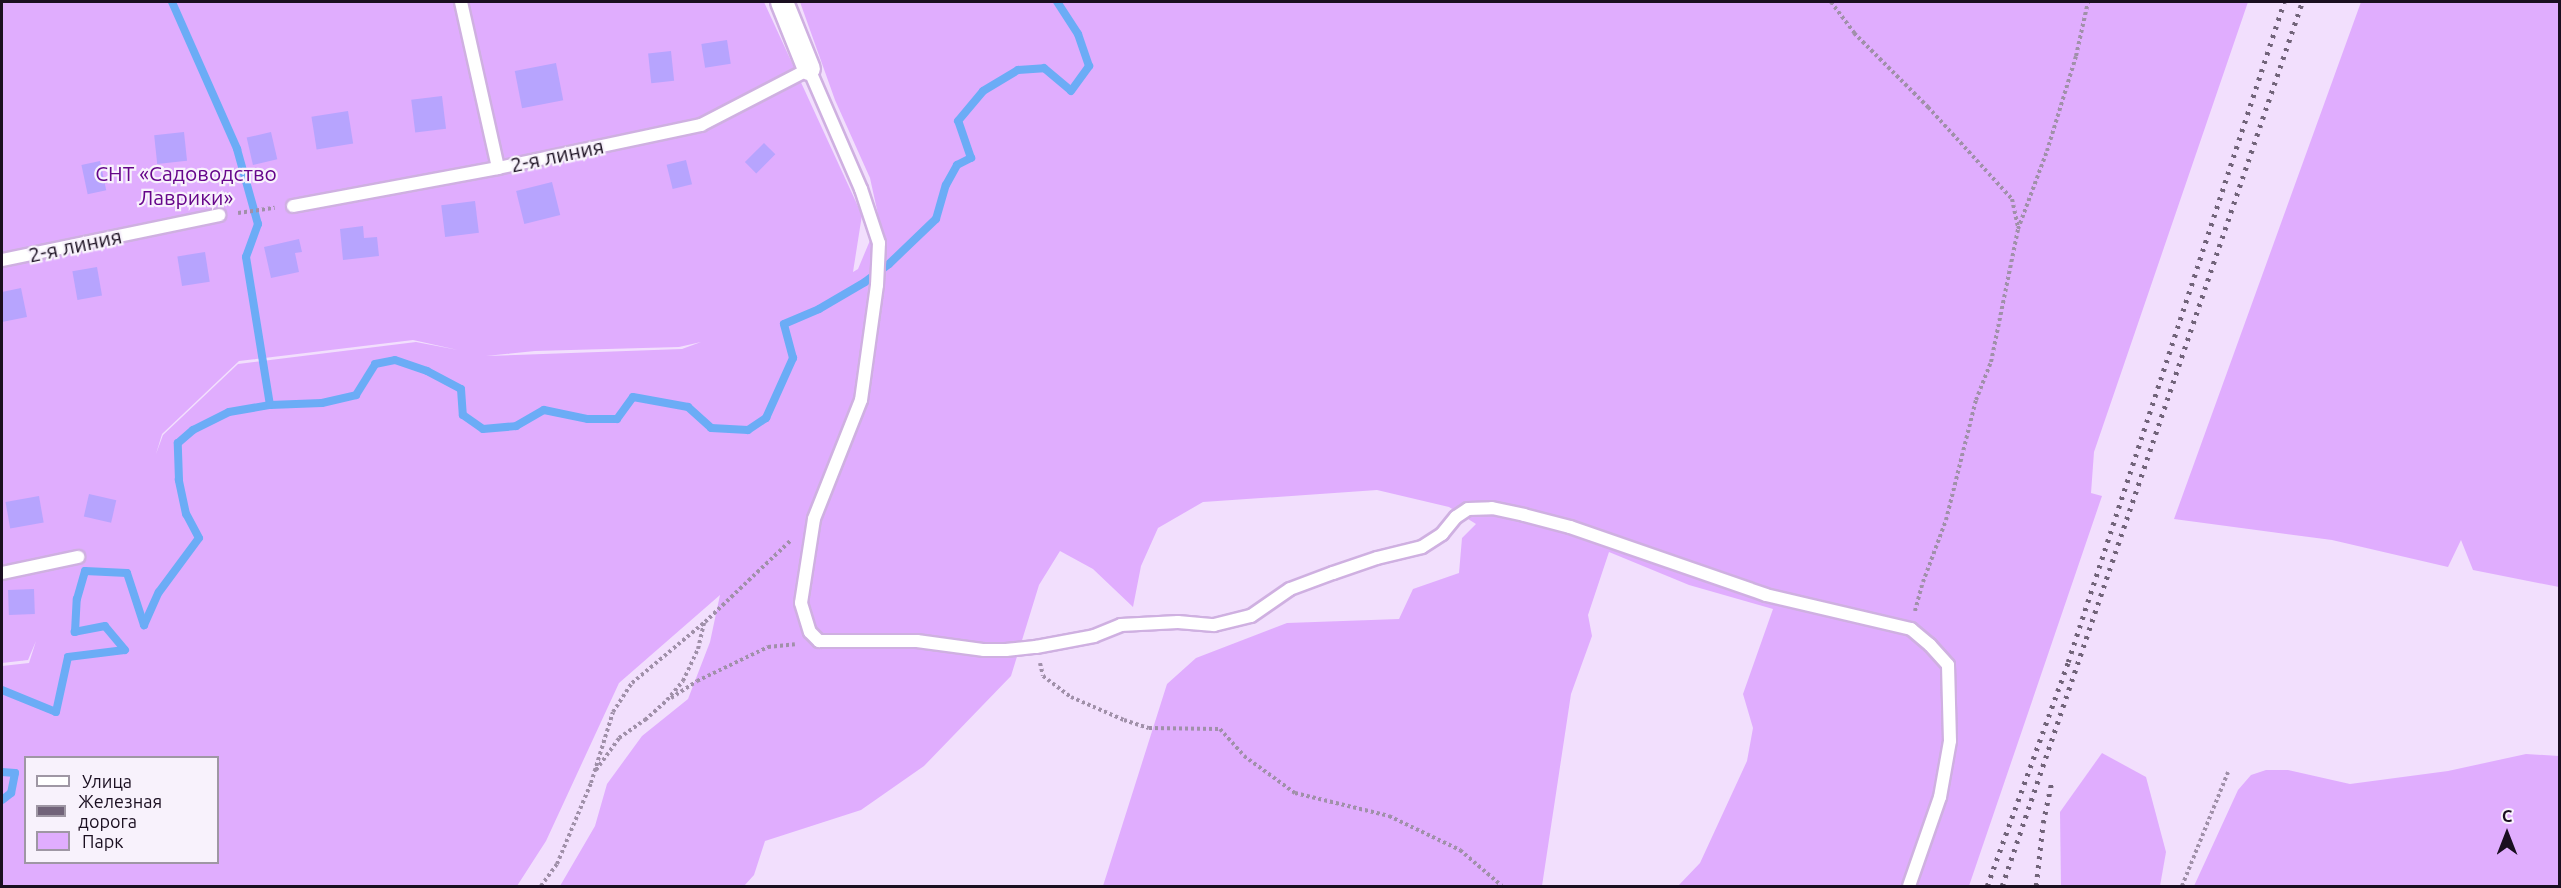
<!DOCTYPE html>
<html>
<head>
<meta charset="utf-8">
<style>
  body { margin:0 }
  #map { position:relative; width:2561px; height:888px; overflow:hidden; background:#f2dffd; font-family:Ubuntu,sans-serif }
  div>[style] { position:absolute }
  .green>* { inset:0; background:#e0adfe }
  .stream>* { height:8px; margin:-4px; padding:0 4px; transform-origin:4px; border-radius:4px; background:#6bacf6 }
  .building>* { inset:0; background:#b7a4fe; transform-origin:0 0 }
  .path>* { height:4px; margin-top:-2px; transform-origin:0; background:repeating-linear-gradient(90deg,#a090a9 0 3px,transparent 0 6px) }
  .roads { filter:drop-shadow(2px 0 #cfb0e1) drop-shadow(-2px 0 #cfb0e1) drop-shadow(0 2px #cfb0e1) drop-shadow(0 -2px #cfb0e1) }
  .service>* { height:12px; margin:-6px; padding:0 6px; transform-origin:6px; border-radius:6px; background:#fff }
  .minor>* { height:22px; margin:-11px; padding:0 11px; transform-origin:11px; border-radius:11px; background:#fff }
  .rail>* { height:4.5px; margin-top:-2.25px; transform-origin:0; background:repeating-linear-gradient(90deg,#716379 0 3px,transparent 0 9px) }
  span { translate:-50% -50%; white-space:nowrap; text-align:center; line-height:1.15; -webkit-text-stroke:4.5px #f8f2fc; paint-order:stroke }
  .street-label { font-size:21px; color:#1a0f20 }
  .park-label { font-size:21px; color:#66068a }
  .frame { position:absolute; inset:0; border:3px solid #1a0f20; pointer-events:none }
  .legend { position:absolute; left:24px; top:756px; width:195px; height:108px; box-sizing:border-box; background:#f8f2fc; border:2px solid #9f97a4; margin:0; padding:8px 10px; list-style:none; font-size:18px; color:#1a0f20 }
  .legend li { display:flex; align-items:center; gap:12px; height:30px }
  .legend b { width:30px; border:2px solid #9f97a4 }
  .north { position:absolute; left:2477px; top:804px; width:60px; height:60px; -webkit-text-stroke:4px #f8f2fc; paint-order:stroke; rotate:0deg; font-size:16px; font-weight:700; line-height:24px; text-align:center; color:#1a0f20 }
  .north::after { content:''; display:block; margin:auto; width:21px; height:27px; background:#1a0f20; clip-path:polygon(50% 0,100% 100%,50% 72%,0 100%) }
</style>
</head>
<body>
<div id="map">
  <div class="green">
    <i style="clip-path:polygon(evenodd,2px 2px,764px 2px,862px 215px,853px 272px,858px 269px,879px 219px,870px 178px,835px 100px,800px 2px,2248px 2px,2094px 452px,2091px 493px,2102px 496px,1969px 886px,1678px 886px,1700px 863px,1747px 761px,1753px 728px,1743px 694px,1773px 609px,1689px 585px,1609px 552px,1588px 615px,1592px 636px,1571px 694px,1542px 886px,1103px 886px,1167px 684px,1196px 658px,1287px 623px,1399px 619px,1413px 589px,1459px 573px,1462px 538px,1476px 524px,1449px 507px,1377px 490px,1203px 502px,1158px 528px,1141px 566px,1133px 607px,1093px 569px,1060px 551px,1039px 585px,1011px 676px,924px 766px,861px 810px,765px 841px,754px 875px,744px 886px,560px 886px,595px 826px,607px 784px,642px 736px,688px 699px,710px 642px,720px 595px,619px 683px,546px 841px,517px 886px,2px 886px,2px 666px,29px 663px,36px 641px,28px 660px,2px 663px,2px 2px,413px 340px,458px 350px,416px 342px,238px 364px,163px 435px,156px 454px,162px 434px,239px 361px,413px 340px,2px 2px,701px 342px,682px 349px,486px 356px,535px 351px,679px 347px,701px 342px,2px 2px,26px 758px,218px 758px,218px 862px,26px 862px,26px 758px)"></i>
    <i style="clip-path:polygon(2361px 2px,2559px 2px,2559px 587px,2473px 570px,2461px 540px,2448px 567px,2332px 540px,2174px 519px)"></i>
    <i style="clip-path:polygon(2102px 753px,2146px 777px,2166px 852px,2160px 886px,2061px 886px,2060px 812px)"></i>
    <i style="clip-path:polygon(2526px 754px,2559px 756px,2559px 886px,2194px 886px,2238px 790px,2251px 775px,2266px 770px,2288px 770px,2350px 784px,2448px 771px)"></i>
  </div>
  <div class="stream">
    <i style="left:172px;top:2px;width:161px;rotate:66.1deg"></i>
    <i style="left:237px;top:149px;width:78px;rotate:74.4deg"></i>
    <i style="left:258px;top:224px;width:35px;rotate:110deg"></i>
    <i style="left:246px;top:257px;width:150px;rotate:80.8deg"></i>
    <i style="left:2px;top:690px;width:58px;rotate:22.2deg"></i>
    <i style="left:56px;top:712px;width:56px;rotate:-77.7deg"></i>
    <i style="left:68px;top:657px;width:57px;rotate:-7deg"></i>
    <i style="left:125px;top:650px;width:31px;rotate:-130deg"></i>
    <i style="left:105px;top:626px;width:31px;rotate:169deg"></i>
    <i style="left:75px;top:632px;width:33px;rotate:-87deg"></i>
    <i style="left:77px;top:599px;width:29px;rotate:-74deg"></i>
    <i style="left:85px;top:571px;width:42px;rotate:2.7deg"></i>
    <i style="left:127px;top:573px;width:55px;rotate:71.9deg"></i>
    <i style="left:144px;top:625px;width:36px;rotate:-66deg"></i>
    <i style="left:159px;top:592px;width:67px;rotate:-53.5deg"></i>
    <i style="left:199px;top:538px;width:27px;rotate:-118deg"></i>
    <i style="left:186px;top:514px;width:35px;rotate:-102deg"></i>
    <i style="left:179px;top:480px;width:37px;rotate:-92deg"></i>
    <i style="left:178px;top:443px;width:20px;rotate:-41deg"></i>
    <i style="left:193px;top:430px;width:40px;rotate:-26.6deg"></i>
    <i style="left:229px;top:412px;width:42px;rotate:-9.7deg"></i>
    <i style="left:270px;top:405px;width:52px;rotate:-2.2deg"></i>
    <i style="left:322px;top:403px;width:35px;rotate:-13deg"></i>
    <i style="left:356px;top:395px;width:36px;rotate:-58deg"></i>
    <i style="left:375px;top:364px;width:20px;rotate:-11deg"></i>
    <i style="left:395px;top:360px;width:34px;rotate:19deg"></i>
    <i style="left:427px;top:371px;width:38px;rotate:28deg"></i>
    <i style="left:461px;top:389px;width:26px;rotate:86deg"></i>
    <i style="left:463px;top:415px;width:24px;rotate:35deg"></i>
    <i style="left:483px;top:429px;width:33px;rotate:-5deg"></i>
    <i style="left:516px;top:426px;width:32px;rotate:-30deg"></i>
    <i style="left:544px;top:410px;width:45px;rotate:11.6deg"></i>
    <i style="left:588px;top:419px;width:29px"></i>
    <i style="left:617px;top:419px;width:27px;rotate:-54deg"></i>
    <i style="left:633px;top:397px;width:56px;rotate:10.3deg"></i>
    <i style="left:688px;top:407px;width:31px;rotate:42deg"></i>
    <i style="left:711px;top:428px;width:37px;rotate:3deg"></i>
    <i style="left:748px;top:430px;width:22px;rotate:-34deg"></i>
    <i style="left:766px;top:418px;width:66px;rotate:-65.8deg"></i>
    <i style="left:793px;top:358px;width:35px;rotate:-105deg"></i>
    <i style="left:784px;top:324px;width:38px;rotate:-23deg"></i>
    <i style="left:819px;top:309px;width:53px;rotate:-30.4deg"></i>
    <i style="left:865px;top:282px;width:30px;rotate:-37deg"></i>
    <i style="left:889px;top:264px;width:65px;rotate:-43.8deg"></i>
    <i style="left:936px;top:219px;width:35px;rotate:-74deg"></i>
    <i style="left:946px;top:185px;width:23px;rotate:-61deg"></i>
    <i style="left:957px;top:165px;width:16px;rotate:-27deg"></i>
    <i style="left:971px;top:158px;width:39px;rotate:-109deg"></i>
    <i style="left:958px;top:121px;width:39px;rotate:-50deg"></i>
    <i style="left:983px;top:91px;width:41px;rotate:-31deg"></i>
    <i style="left:1018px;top:70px;width:26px;rotate:-4deg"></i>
    <i style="left:1044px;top:68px;width:35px;rotate:40deg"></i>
    <i style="left:1071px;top:91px;width:31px;rotate:-54deg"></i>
    <i style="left:1089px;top:66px;width:34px;rotate:-109deg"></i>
    <i style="left:1078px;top:34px;width:38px;rotate:-123deg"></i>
    <i style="left:2px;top:772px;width:13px;rotate:4deg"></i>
    <i style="left:15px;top:773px;width:20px;rotate:101deg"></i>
    <i style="left:11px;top:793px;width:11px;rotate:142deg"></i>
  </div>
  <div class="building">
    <i style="left:727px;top:40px;width:24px;height:26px;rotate:81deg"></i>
    <i style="left:671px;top:51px;width:30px;height:23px;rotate:84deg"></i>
    <i style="left:556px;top:63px;width:38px;height:42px;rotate:79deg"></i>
    <i style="left:442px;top:96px;width:33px;height:31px;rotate:83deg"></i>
    <i style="left:348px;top:111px;width:33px;height:37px;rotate:81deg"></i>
    <i style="left:184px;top:132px;width:29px;height:30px;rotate:84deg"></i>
    <i style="left:271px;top:132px;width:28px;height:25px;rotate:77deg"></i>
    <i style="left:764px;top:143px;width:16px;height:27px;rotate:45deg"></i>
    <i style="left:686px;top:160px;width:25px;height:20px;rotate:76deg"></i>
    <i style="left:100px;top:161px;width:30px;height:19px;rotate:78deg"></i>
    <i style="left:552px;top:182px;width:34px;height:37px;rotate:76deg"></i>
    <i style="left:475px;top:201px;width:32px;height:34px;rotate:83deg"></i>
    <i style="clip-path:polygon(363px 226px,364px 238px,377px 237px,379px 256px,343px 260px,340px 229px)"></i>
    <i style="clip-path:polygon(299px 239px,302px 252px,295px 253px,299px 272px,271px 278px,264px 247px)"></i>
    <i style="left:205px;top:252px;width:30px;height:28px;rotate:81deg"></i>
    <i style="left:97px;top:267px;width:29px;height:25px;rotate:80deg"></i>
    <i style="clip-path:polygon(21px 288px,27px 317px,2px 322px,2px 292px)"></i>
    <i style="left:89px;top:494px;width:28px;height:23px;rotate:13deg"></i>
    <i style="left:39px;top:496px;width:27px;height:34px;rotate:80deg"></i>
    <i style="left:34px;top:589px;width:25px;height:26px;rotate:88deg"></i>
  </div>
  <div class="path">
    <i style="left:1831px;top:2px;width:39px;rotate:53deg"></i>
    <i style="left:1854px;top:33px;width:105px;rotate:45deg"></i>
    <i style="left:1928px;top:107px;width:125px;rotate:47.6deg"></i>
    <i style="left:2012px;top:199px;width:30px;rotate:78deg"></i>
    <i style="left:238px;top:213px;width:37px;rotate:-8deg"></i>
    <i style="left:1915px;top:611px;width:30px;rotate:-75deg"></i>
    <i style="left:1923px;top:582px;width:66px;rotate:-69.6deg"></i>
    <i style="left:1946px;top:520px;width:124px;rotate:-76deg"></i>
    <i style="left:1976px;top:400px;width:41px;rotate:-68.5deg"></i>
    <i style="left:1991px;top:362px;width:136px;rotate:-78.5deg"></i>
    <i style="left:2018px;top:229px;width:83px;rotate:-69.6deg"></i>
    <i style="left:2047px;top:151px;width:99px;rotate:-73deg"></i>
    <i style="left:2076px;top:56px;width:55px;rotate:-77.5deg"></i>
    <i style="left:1040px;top:663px;width:13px;rotate:77deg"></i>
    <i style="left:1043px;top:676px;width:35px;rotate:37deg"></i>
    <i style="left:1071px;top:697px;width:58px;rotate:23.5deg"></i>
    <i style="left:1124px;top:720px;width:26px;rotate:18deg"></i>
    <i style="left:1149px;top:728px;width:71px;rotate:0.8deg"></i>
    <i style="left:1220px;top:729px;width:36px;rotate:48deg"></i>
    <i style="left:1244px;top:756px;width:63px;rotate:36deg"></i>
    <i style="left:1295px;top:793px;width:97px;rotate:13.7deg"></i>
    <i style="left:1389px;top:816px;width:79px;rotate:25.6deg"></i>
    <i style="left:1460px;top:850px;width:55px;rotate:40.6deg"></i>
    <i style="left:671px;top:698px;width:31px;rotate:-33deg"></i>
    <i style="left:697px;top:681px;width:79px;rotate:-25.6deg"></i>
    <i style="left:768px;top:647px;width:27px;rotate:-6deg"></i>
    <i style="left:596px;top:770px;width:39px;rotate:-54deg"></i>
    <i style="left:619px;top:738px;width:32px;rotate:-35deg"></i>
    <i style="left:645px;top:720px;width:30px;rotate:-42deg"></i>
    <i style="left:667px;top:700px;width:25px;rotate:-50deg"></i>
    <i style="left:683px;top:681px;width:35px;rotate:-65deg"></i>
    <i style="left:698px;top:649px;width:27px;rotate:-77deg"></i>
    <i style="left:541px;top:886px;width:27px;rotate:-54deg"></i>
    <i style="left:557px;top:864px;width:88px;rotate:-67.2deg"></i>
    <i style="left:591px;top:783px;width:74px;rotate:-72.8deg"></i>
    <i style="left:613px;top:712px;width:35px;rotate:-57deg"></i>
    <i style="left:632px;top:683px;width:95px;rotate:-39.9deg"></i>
    <i style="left:705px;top:622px;width:119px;rotate:-43.6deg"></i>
    <i style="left:2182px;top:886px;width:123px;rotate:-68deg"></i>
  </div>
  <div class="roads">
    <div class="service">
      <i style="left:461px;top:2px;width:170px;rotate:77.4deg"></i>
      <i style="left:293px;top:206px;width:208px;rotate:-10.5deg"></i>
      <i style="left:498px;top:168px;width:208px;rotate:-12deg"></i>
      <i style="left:701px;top:125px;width:122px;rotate:-27.4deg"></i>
      <i style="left:809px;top:69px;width:131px;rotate:66.6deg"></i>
      <i style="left:861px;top:189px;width:57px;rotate:71.6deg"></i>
      <i style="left:879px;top:243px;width:42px;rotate:92.7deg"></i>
      <i style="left:877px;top:285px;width:116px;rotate:97.9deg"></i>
      <i style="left:861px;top:400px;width:128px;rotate:111.6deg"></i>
      <i style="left:814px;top:519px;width:85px;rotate:98.8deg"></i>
      <i style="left:801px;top:603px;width:30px;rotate:73deg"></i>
      <i style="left:810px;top:632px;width:13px;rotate:45deg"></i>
      <i style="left:819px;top:641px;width:98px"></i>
      <i style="left:917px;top:641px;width:68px;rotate:7.7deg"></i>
      <i style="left:984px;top:650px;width:22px"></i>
      <i style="left:1006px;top:650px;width:30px;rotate:-6deg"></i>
      <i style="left:1036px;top:647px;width:59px;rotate:-10.7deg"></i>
      <i style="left:1094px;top:636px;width:29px;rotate:-22deg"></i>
      <i style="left:1121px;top:625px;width:57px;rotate:-3deg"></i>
      <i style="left:1178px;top:622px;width:36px;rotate:5deg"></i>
      <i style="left:1214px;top:625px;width:38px;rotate:-14deg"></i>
      <i style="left:1251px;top:616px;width:47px;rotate:-34.7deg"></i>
      <i style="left:1290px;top:589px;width:46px;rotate:-20.4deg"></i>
      <i style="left:1333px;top:573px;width:46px;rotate:-18.8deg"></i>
      <i style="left:1377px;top:558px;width:46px;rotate:-13.7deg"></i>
      <i style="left:1422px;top:547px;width:24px;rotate:-33deg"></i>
      <i style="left:1442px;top:534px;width:22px;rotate:-51deg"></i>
      <i style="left:1456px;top:517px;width:14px;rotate:-34deg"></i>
      <i style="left:1468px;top:509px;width:24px;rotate:-2deg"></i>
      <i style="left:1492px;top:508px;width:33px;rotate:12deg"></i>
      <i style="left:1524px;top:515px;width:48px;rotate:14.6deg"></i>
      <i style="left:1570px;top:527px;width:207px;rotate:19.1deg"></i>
      <i style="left:1766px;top:595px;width:149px;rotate:13.2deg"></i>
      <i style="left:1911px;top:629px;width:25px;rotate:40deg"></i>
      <i style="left:1930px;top:645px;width:27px;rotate:48deg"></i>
      <i style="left:1948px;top:665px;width:76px;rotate:88.5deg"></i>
      <i style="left:1950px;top:741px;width:57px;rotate:100.1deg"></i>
      <i style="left:1940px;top:797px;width:94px;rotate:109.2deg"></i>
      <i style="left:2px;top:260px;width:222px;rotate:-11.7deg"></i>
      <i style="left:2px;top:573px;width:78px;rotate:-11.9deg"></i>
    </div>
    <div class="minor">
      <i style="left:782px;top:2px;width:72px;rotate:68.1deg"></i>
    </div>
  </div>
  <div class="rail">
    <i style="left:1987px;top:886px;width:238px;rotate:-70.1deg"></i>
    <i style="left:2068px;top:662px;width:694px;rotate:-71.88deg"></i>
    <i style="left:2002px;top:886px;width:934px;rotate:-71.25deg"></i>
    <i style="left:2036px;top:886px;width:63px;rotate:-83.7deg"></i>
    <i style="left:2043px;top:823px;width:44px;rotate:-78.2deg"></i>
  </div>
  <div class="street-label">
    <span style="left:557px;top:155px;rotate:-12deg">2-я линия</span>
    <span style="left:75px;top:245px;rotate:-12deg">2-я линия</span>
  </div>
  <div class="park-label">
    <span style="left:186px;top:185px">СНТ «Садоводство<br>Лаврики»</span>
  </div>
  <div class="frame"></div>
  <ul class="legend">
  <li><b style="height:8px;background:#fff"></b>Улица</li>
  <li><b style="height:8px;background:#716379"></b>Железная дорога</li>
  <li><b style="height:16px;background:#e0adfe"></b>Парк</li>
  </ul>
  <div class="north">С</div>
</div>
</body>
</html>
